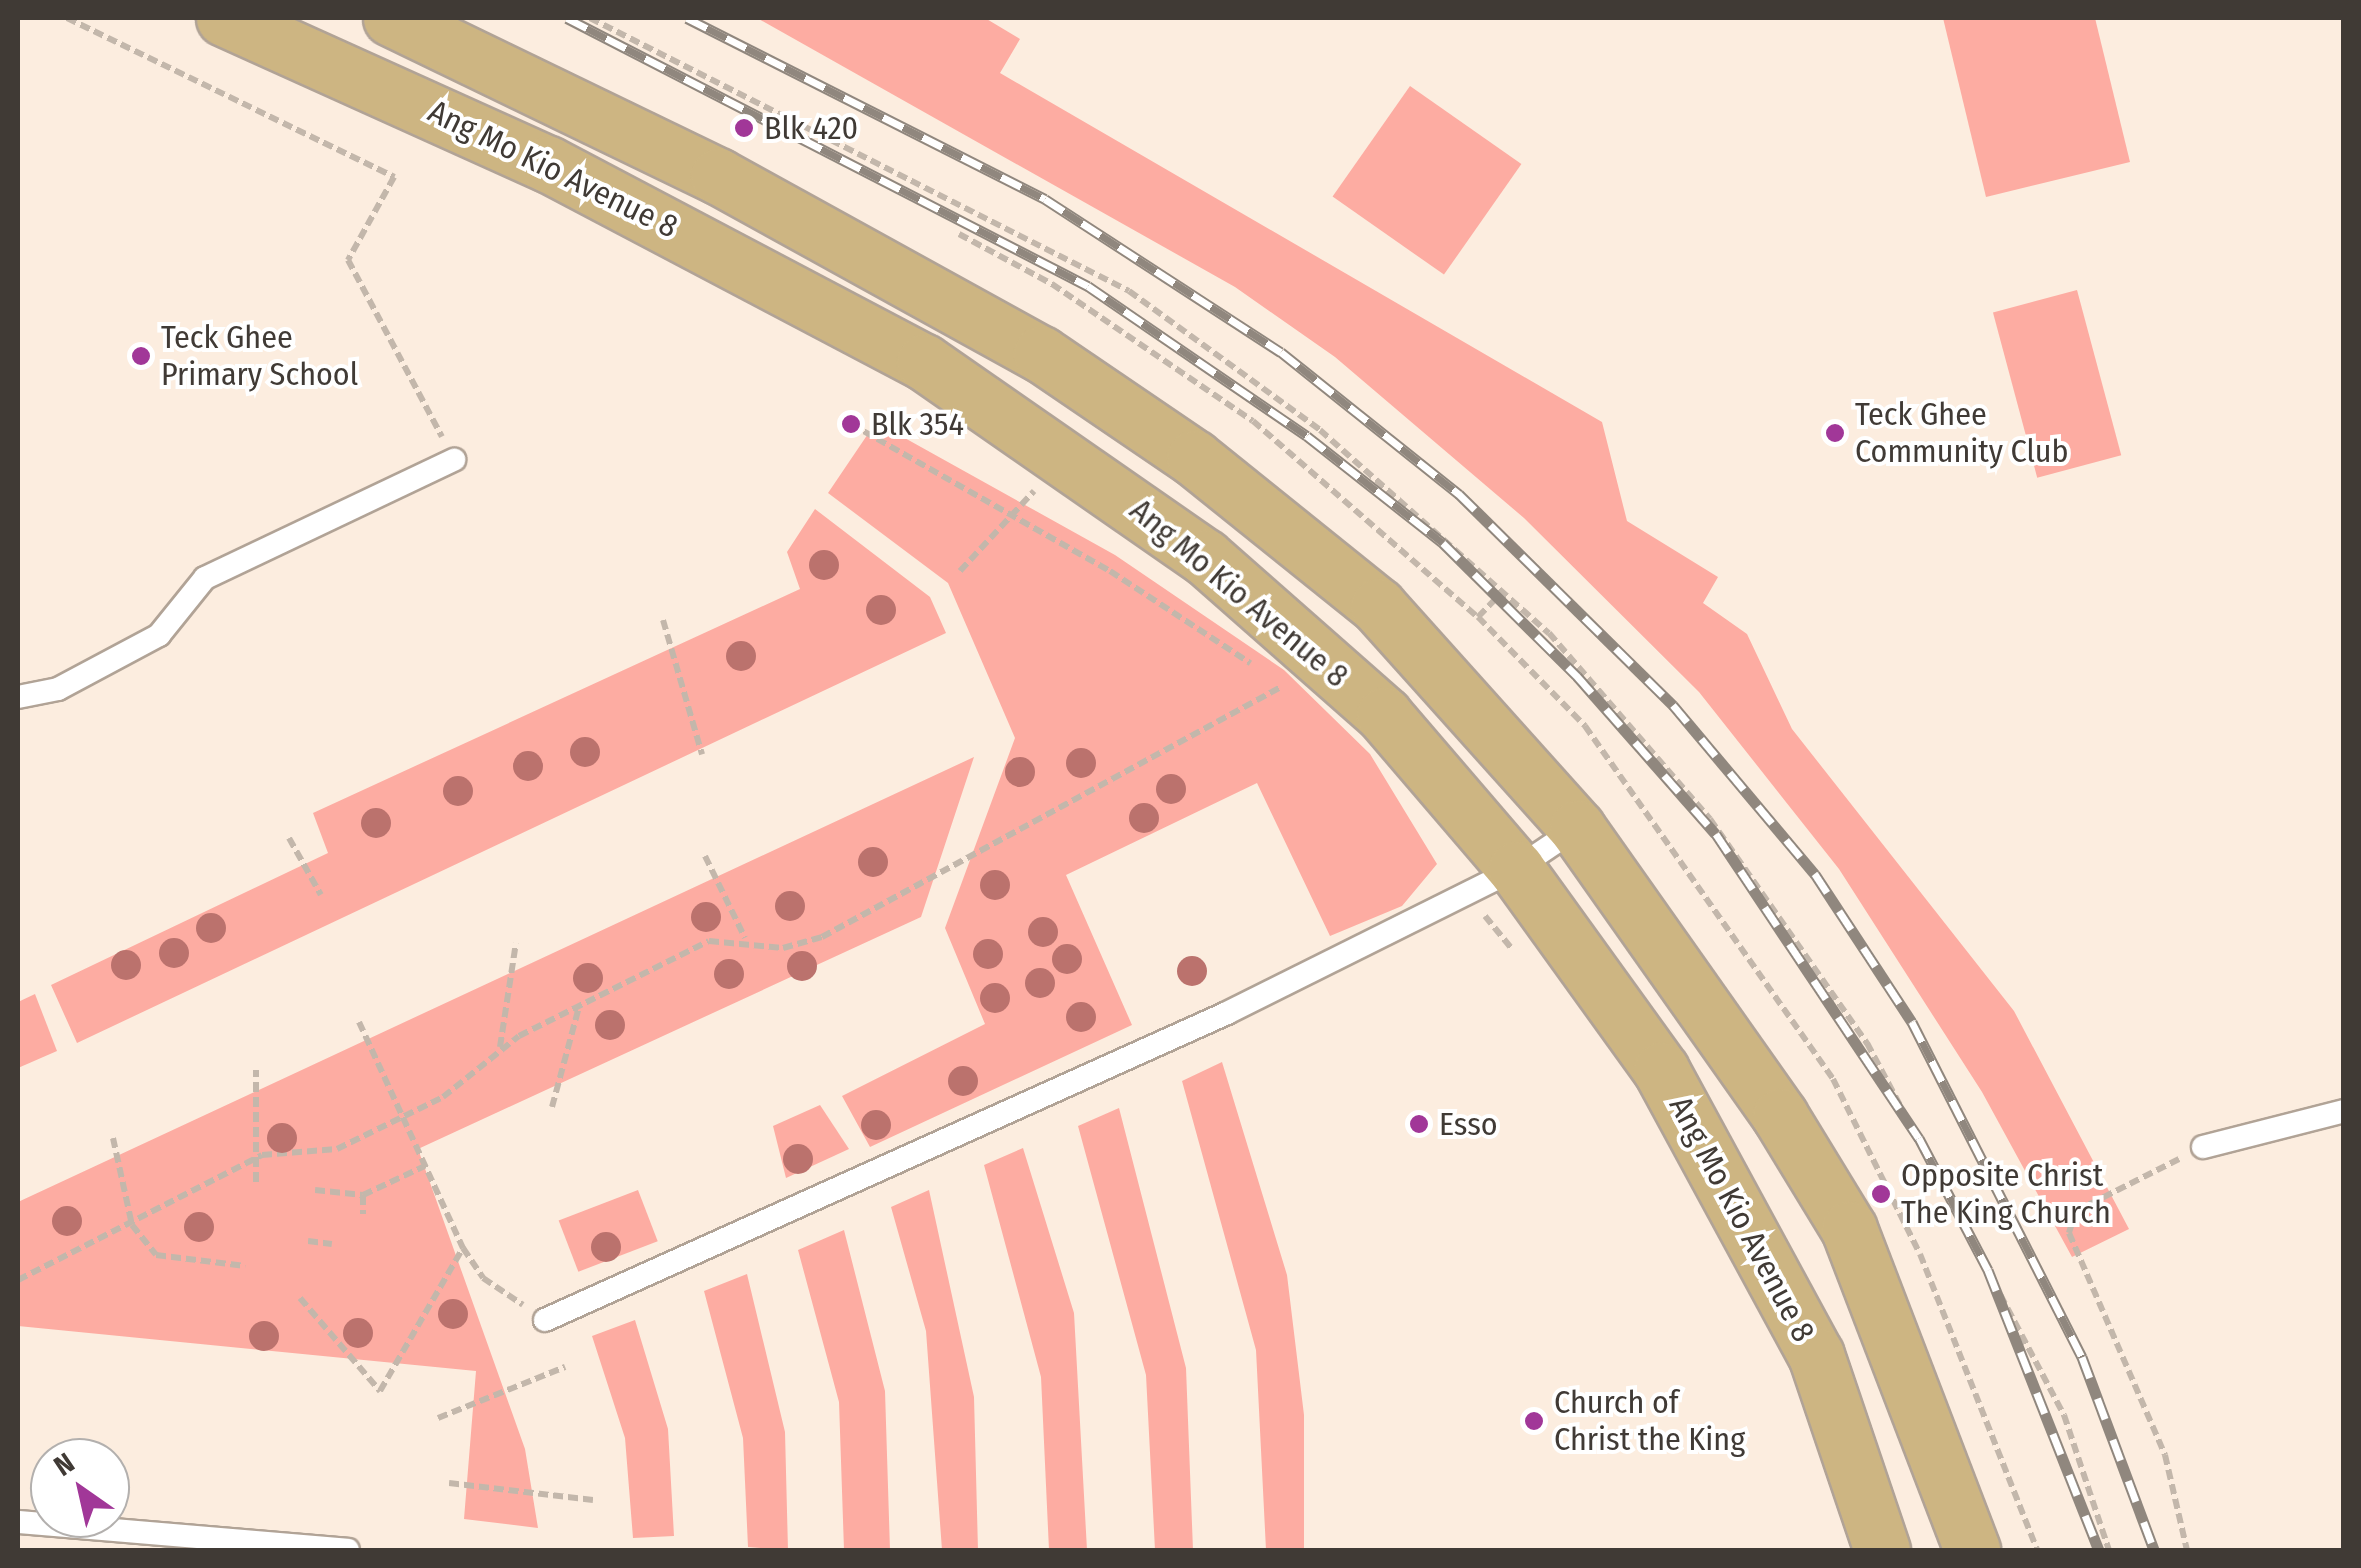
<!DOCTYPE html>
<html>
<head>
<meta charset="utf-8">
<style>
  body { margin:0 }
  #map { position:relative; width:2361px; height:1568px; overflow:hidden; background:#fceddf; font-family:"Fira Sans Condensed",sans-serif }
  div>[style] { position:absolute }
  .green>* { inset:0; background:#fdaca2; transform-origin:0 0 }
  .path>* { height:6px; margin-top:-3px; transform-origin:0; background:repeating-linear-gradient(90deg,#c3b7ab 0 10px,transparent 0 15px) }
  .roads { filter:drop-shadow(2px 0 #b1a396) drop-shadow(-2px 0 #b1a396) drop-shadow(0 2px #b1a396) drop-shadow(0 -2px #b1a396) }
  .lane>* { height:22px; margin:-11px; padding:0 11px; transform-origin:11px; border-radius:11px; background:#fff }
  .primary>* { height:55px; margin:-27.5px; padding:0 27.5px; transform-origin:27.5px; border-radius:27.5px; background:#cdb582 }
  .rail>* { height:11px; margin-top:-5.5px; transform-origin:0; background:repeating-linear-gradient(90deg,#fff 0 22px,#90877e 0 44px); box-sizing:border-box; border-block:2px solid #90877e }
  .trees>* { width:30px; height:30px; margin:-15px; border-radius:50%; background:#bb726d }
  .dots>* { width:28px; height:28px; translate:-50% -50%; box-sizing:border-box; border:5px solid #fff; border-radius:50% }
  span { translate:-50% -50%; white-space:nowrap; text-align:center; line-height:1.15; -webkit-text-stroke:8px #fff; paint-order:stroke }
  .poi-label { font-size:32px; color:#403a35 }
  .left { translate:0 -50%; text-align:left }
  .street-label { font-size:32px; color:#403a35 }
  .frame { position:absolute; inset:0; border:20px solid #403a35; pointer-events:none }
  .north { position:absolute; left:30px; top:1438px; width:100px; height:100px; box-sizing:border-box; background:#fff; border:2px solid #b3b0ae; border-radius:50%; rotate:326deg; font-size:28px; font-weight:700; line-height:40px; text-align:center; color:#403a35 }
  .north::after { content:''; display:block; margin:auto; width:35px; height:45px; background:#a13798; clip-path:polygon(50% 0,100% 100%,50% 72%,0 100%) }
</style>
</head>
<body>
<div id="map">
  <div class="green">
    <i style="clip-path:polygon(757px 18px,985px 18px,1020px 39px,1000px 73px,1602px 422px,1627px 521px,1718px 577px,1703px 603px,1747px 634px,1792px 729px,2014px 1011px,2129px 1229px,2072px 1257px,1982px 1092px,1839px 869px,1699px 692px,1524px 518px,1335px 357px,1235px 287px)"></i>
    <i style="clip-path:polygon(1943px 18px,2095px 18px,2130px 162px,1986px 197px)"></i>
    <i style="left:1410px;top:86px;width:136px;height:135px;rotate:35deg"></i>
    <i style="left:2077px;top:290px;width:171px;height:87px;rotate:75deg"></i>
    <i style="clip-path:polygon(876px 422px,1115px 555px,1284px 670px,1370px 754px,1437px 864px,1402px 906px,1330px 936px,1257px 783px,1066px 875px,1132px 1025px,870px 1147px,842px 1096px,985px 1024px,945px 928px,1015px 738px,948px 583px,828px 493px)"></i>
    <i style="clip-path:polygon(815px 509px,930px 597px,946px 633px,77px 1043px,51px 985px,328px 853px,313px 813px,800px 589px,787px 552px)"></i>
    <i style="clip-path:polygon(974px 757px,921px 917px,418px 1149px,525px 1449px,538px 1528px,464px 1519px,476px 1371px,18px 1326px,18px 1202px)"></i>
    <i style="clip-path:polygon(35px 994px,57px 1051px,18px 1068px,18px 1002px)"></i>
    <i style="clip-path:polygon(1222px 1062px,1287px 1275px,1304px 1415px,1304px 1550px,1266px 1550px,1256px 1350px,1182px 1081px)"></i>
    <i style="clip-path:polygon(820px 1105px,849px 1149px,786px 1178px,773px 1126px)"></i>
    <i style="clip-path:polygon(1119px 1108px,1186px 1368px,1193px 1550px,1155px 1550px,1146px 1375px,1078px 1126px)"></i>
    <i style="clip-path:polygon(1023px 1148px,1074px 1313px,1087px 1550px,1049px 1550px,1041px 1377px,984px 1165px)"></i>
    <i style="left:638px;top:1190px;width:55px;height:85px;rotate:69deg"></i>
    <i style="clip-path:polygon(929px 1190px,974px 1397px,978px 1550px,942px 1550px,926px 1331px,891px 1207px)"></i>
    <i style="clip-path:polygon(844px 1230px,885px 1391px,890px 1550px,844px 1550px,839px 1402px,798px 1250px)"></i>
    <i style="clip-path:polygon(747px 1274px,785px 1432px,788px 1550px,748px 1547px,743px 1438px,704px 1291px)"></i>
    <i style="clip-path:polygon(635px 1320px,668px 1429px,674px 1536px,633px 1538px,625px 1438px,592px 1336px)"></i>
  </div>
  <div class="path">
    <i style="left:67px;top:18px;width:364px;rotate:25.9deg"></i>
    <i style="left:394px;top:177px;width:95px;rotate:119deg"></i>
    <i style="left:348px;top:260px;width:200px;rotate:62deg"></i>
    <i style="left:590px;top:18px;width:604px;rotate:26.86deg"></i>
    <i style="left:1129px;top:291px;width:236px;rotate:36deg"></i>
    <i style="left:1320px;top:430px;width:306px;rotate:41.6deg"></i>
    <i style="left:1549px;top:633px;width:246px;rotate:49.1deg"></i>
    <i style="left:1710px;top:819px;width:274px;rotate:55deg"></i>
    <i style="left:1867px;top:1043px;width:421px;rotate:62.1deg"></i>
    <i style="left:2064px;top:1415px;width:142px;rotate:71.6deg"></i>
    <i style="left:959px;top:234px;width:106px;rotate:28.3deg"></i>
    <i style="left:1052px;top:284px;width:243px;rotate:34.3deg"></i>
    <i style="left:1253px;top:421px;width:298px;rotate:41.1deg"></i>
    <i style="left:1478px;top:617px;width:153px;rotate:45.5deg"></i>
    <i style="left:1585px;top:726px;width:431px;rotate:54.9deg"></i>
    <i style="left:1833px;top:1079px;width:195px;rotate:63.6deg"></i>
    <i style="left:1920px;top:1254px;width:318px;rotate:68.4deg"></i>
    <i style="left:851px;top:424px;width:298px;rotate:29.6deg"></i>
    <i style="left:1110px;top:571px;width:168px;rotate:33.3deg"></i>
    <i style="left:960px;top:571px;width:109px;rotate:-47.2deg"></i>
    <i style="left:1478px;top:617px;width:36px;rotate:-46deg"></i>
    <i style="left:663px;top:620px;width:140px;rotate:73.8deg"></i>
    <i style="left:289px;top:838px;width:65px;rotate:60.7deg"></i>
    <i style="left:705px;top:856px;width:91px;rotate:64deg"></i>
    <i style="left:1485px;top:916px;width:43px;rotate:50.7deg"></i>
    <i style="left:359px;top:1022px;width:249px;rotate:65.3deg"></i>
    <i style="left:463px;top:1248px;width:36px;rotate:56deg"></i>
    <i style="left:483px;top:1278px;width:48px;rotate:34deg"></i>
    <i style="left:500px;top:1047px;width:105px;rotate:-81.3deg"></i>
    <i style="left:552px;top:1107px;width:104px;rotate:-74.9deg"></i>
    <i style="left:113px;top:1138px;width:89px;rotate:77.7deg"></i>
    <i style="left:132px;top:1225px;width:38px;rotate:51deg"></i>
    <i style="left:156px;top:1255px;width:90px;rotate:7deg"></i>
    <i style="left:2179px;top:1159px;width:115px;rotate:153.2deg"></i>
    <i style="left:2076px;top:1211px;width:23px;rotate:108deg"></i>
    <i style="left:2069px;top:1233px;width:242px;rotate:66.6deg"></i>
    <i style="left:2165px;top:1455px;width:98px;rotate:77deg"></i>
    <i style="left:256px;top:1182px;width:112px;rotate:-90deg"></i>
    <i style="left:315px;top:1190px;width:48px;rotate:5.9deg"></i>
    <i style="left:363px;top:1195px;width:68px;rotate:-25.1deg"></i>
    <i style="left:363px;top:1195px;width:19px;rotate:90deg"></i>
    <i style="left:308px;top:1241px;width:24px;rotate:7deg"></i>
    <i style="left:18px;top:1280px;width:274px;rotate:-27.1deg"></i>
    <i style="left:262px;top:1155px;width:75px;rotate:-4.6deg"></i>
    <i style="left:337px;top:1149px;width:118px;rotate:-26.1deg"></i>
    <i style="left:443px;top:1097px;width:97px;rotate:-38.8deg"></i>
    <i style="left:519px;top:1036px;width:212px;rotate:-26.6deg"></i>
    <i style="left:709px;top:941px;width:74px;rotate:5.4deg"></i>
    <i style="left:783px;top:948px;width:41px;rotate:-15.8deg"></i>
    <i style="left:822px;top:937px;width:523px;rotate:-28.58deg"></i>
    <i style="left:300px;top:1298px;width:123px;rotate:49.3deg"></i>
    <i style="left:380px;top:1391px;width:165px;rotate:-59.9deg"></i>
    <i style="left:438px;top:1418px;width:137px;rotate:-21.9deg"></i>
    <i style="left:449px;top:1483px;width:145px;rotate:6.7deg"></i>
  </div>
  <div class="roads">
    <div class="lane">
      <i style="left:18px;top:697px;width:41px;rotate:-11.3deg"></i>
      <i style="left:58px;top:689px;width:115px;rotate:-28.1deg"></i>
      <i style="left:159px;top:635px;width:73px;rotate:-51.1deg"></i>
      <i style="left:205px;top:578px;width:276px;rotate:-25.4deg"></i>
      <i style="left:2203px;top:1147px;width:146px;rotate:-14.3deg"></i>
      <i style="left:545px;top:1320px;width:748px;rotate:-24.23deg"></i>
      <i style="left:1227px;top:1013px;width:323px;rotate:-26.5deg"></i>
      <i style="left:1516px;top:869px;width:73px;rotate:-33.9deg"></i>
      <i style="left:18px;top:1522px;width:331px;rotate:4.8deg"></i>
    </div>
    <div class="primary">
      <i style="left:224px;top:18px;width:355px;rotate:24.3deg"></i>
      <i style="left:548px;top:164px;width:425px;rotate:27.8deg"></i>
      <i style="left:924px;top:362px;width:342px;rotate:34.8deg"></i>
      <i style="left:1205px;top:557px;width:239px;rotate:41.4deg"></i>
      <i style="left:1384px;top:715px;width:203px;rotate:49.4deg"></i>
      <i style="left:1516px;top:869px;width:248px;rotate:54.2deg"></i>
      <i style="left:1661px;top:1070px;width:324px;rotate:61.5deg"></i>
      <i style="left:1816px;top:1355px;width:206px;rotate:71.3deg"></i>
      <i style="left:391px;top:18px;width:363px;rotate:25.8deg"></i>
      <i style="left:718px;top:176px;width:369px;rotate:28.9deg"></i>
      <i style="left:1041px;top:354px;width:185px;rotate:34.2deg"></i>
      <i style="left:1194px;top:458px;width:236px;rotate:38.8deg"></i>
      <i style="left:1378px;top:606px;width:298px;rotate:48.1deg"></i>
      <i style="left:1577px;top:828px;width:352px;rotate:54.8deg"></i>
      <i style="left:1780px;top:1116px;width:132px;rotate:58.6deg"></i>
      <i style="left:1849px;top:1229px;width:344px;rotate:69deg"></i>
    </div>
  </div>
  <div class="rail">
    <i style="left:567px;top:18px;width:586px;rotate:27.22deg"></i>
    <i style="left:1088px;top:286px;width:265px;rotate:34.4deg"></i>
    <i style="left:1307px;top:436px;width:173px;rotate:38.2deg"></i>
    <i style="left:1443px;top:543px;width:189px;rotate:44.8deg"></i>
    <i style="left:1577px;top:676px;width:210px;rotate:48.7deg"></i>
    <i style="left:1716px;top:834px;width:366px;rotate:56.3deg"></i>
    <i style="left:1919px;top:1138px;width:149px;rotate:62.4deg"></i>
    <i style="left:1988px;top:1270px;width:301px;rotate:68.4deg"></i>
    <i style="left:687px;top:18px;width:401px;rotate:26.8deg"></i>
    <i style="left:1045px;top:199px;width:281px;rotate:33deg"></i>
    <i style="left:1281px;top:352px;width:228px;rotate:38.6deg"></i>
    <i style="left:1459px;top:494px;width:301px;rotate:44.6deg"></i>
    <i style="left:1673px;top:705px;width:221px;rotate:50deg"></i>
    <i style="left:1815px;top:874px;width:177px;rotate:56.8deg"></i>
    <i style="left:1912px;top:1022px;width:376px;rotate:63.1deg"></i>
    <i style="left:2082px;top:1357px;width:206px;rotate:69.5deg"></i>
  </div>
  <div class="trees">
    <i style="left:824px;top:565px"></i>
    <i style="left:881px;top:610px"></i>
    <i style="left:741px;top:656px"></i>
    <i style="left:585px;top:752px"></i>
    <i style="left:1081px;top:763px"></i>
    <i style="left:528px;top:766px"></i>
    <i style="left:1020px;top:772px"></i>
    <i style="left:1171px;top:789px"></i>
    <i style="left:458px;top:791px"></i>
    <i style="left:1144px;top:818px"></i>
    <i style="left:376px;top:823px"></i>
    <i style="left:873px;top:862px"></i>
    <i style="left:995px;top:885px"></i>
    <i style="left:790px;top:906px"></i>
    <i style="left:706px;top:917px"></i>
    <i style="left:211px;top:928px"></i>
    <i style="left:1043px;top:932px"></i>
    <i style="left:174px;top:953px"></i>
    <i style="left:988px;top:954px"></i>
    <i style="left:1067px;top:959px"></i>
    <i style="left:126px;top:965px"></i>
    <i style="left:802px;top:966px"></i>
    <i style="left:1192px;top:971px"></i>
    <i style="left:729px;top:974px"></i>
    <i style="left:588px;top:978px"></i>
    <i style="left:1040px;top:983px"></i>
    <i style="left:995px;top:998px"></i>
    <i style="left:1081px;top:1017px"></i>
    <i style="left:610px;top:1025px"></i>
    <i style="left:963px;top:1081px"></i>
    <i style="left:876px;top:1125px"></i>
    <i style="left:282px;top:1138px"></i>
    <i style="left:798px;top:1159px"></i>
    <i style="left:67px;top:1221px"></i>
    <i style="left:199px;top:1227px"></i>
    <i style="left:606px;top:1247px"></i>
    <i style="left:453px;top:1314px"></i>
    <i style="left:358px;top:1333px"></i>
    <i style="left:264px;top:1336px"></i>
  </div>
  <div class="dots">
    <i style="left:744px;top:128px;background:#a13798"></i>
    <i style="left:141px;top:356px;background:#a13798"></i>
    <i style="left:851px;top:424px;background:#a13798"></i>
    <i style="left:1835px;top:433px;background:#a13798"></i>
    <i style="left:1419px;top:1124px;background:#a13798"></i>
    <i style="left:1881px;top:1194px;background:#a13798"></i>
    <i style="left:1534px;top:1421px;background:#a13798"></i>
  </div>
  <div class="poi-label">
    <span class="left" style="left:764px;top:128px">Blk 420</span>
    <span class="left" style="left:161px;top:356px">Teck Ghee<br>Primary School</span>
    <span class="left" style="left:1855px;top:433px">Teck Ghee<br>Community Club</span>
    <span class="left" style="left:871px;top:424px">Blk 354</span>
    <span class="left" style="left:1439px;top:1124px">Esso</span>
    <span class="left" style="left:1901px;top:1194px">Opposite Christ<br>The King Church</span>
    <span class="left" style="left:1554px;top:1421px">Church of<br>Christ the King</span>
  </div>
  <div class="street-label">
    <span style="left:553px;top:169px;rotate:26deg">Ang Mo Kio Avenue 8</span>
    <span style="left:1239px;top:593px;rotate:40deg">Ang Mo Kio Avenue 8</span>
    <span style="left:1742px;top:1219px;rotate:62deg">Ang Mo Kio Avenue 8</span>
  </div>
  <div class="frame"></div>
  <div class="north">N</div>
</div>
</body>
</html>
